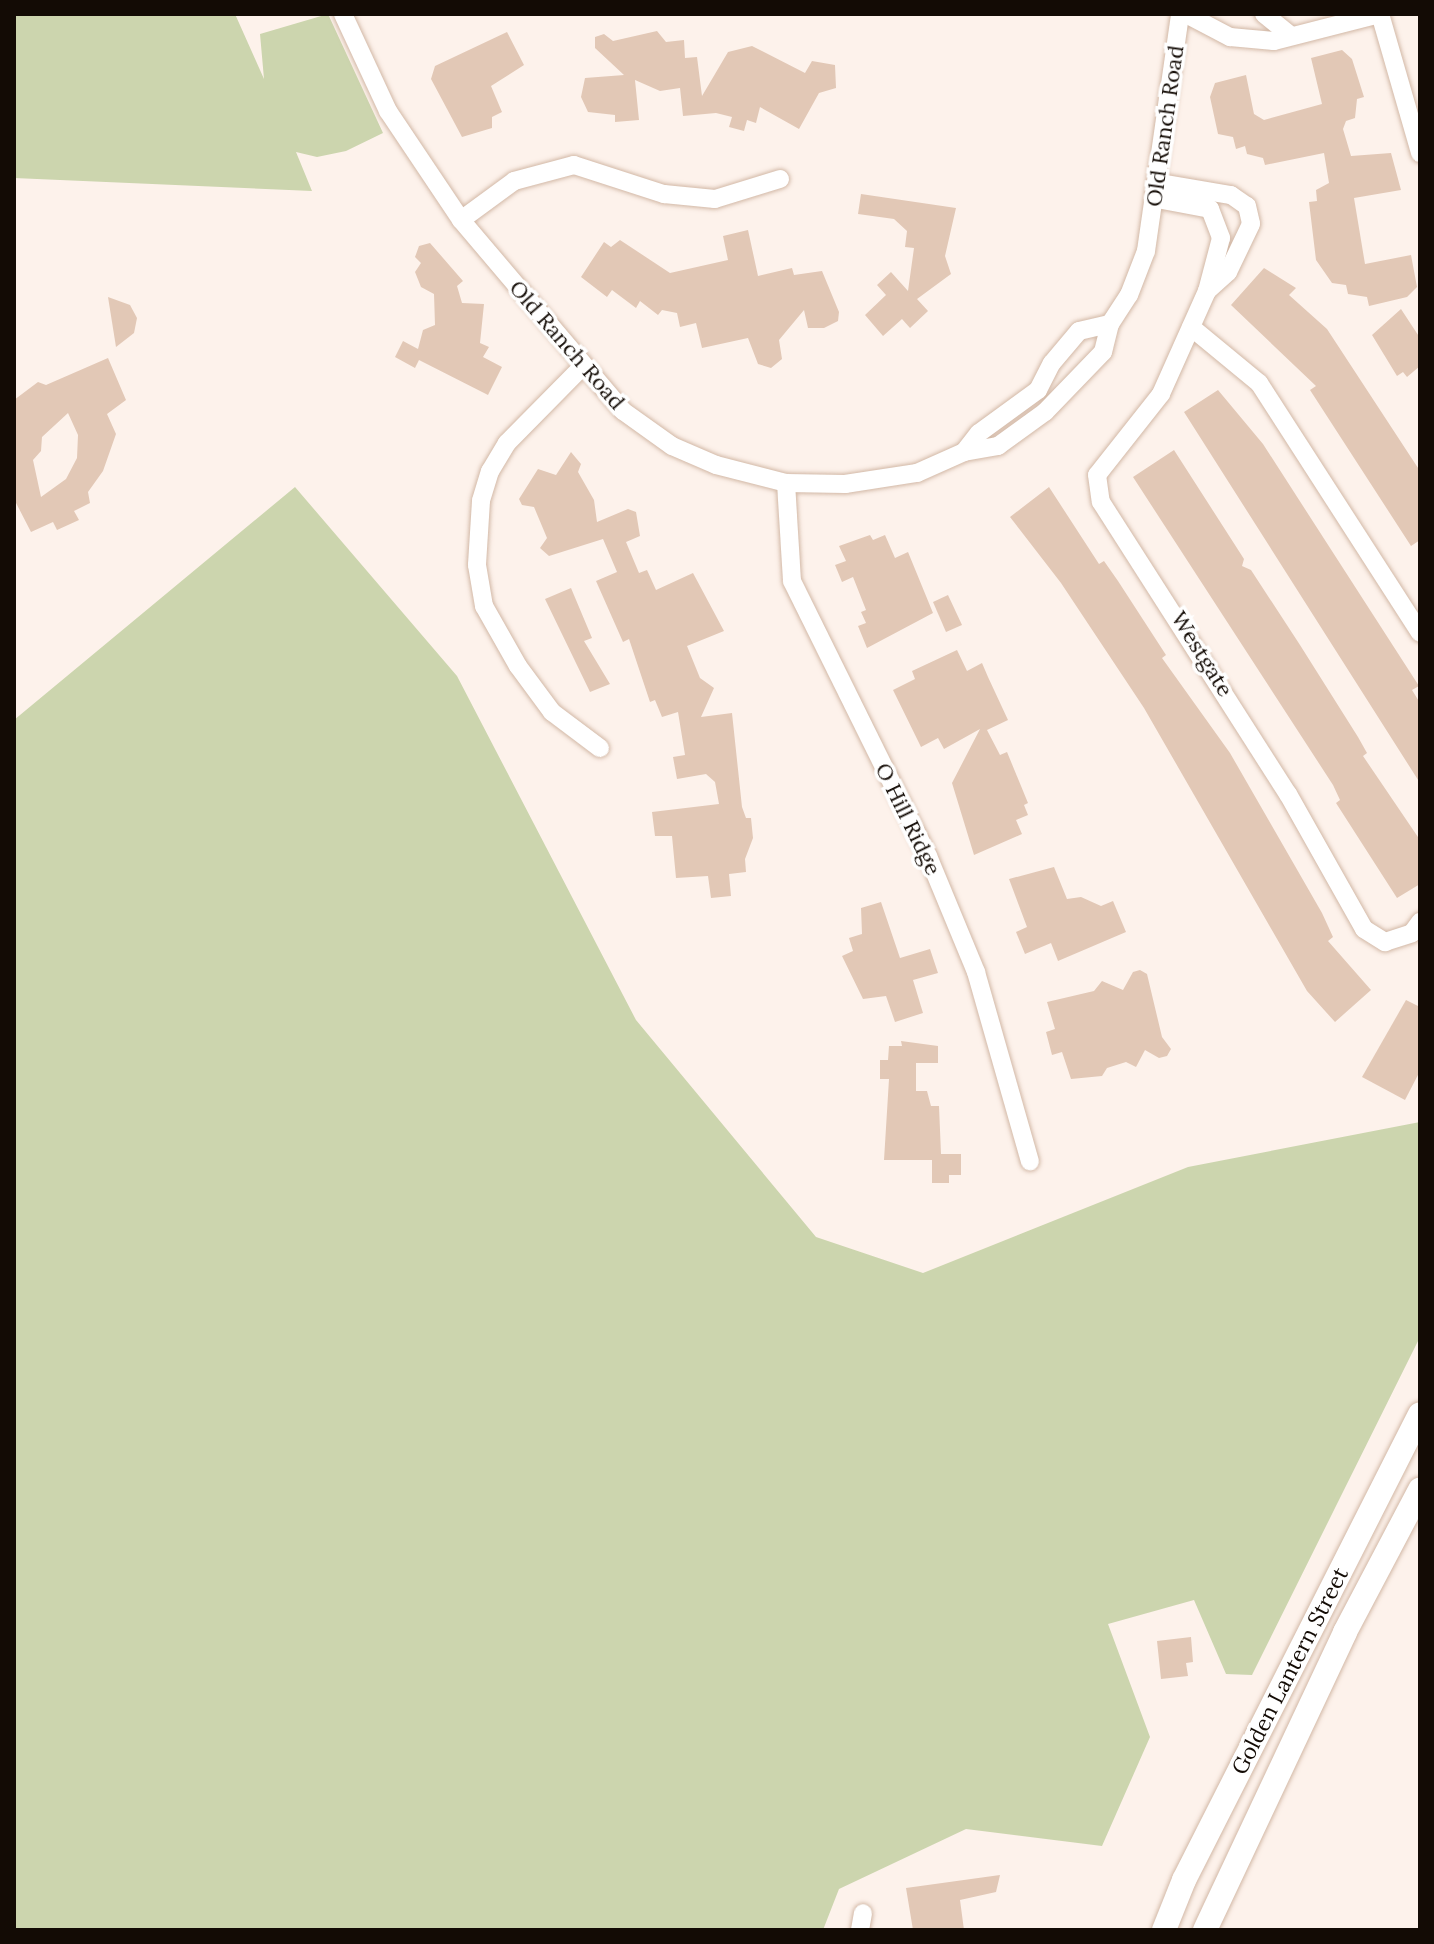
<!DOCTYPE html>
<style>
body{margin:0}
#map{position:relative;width:1434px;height:1944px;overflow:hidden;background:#fdf2eb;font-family:Lora,serif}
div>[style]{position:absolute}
.green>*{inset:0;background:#ccd5ae}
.building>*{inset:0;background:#e2c8b6}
.roads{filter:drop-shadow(0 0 2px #d2b8a6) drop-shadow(0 0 2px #d2b8a6)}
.minor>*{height:18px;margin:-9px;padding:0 9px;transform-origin:9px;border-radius:9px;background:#fff}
.major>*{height:24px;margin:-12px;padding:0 12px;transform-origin:12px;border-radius:12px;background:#fff}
span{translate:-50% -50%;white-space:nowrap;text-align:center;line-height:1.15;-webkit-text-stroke:7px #fff;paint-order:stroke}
.street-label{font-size:22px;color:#130b05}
.frame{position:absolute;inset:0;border:16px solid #130b05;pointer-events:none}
</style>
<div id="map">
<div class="green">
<div style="clip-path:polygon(14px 14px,235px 14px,264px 79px,260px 34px,328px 14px,383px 133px,346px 151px,317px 157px,296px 152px,312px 191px,14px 178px)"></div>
<div style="clip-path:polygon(295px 487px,457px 676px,636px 1020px,816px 1237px,923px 1273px,1188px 1167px,1420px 1122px,1420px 1337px,1252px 1675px,1226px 1674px,1194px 1600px,1108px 1624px,1150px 1737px,1102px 1846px,966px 1829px,839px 1889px,823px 1930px,14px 1930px,14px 720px)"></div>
</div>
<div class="building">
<div style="clip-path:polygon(657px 31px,666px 42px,684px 40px,685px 58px,697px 57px,702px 96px,728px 52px,752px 46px,805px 73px,812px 61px,835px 65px,836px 88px,819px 93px,799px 129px,760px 107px,756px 123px,747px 120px,744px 131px,729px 127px,732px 117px,716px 113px,683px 116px,680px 88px,660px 91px,635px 80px,639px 120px,615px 122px,615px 115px,588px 112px,581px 97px,585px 78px,624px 75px,595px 48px,595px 37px,604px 34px,613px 41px)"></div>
<div style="clip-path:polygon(507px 32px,524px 65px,491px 86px,502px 112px,492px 117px,492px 128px,462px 137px,431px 79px,435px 66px)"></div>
<div style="clip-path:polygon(1342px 50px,1352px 59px,1364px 97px,1357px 99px,1355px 118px,1346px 121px,1343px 129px,1351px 156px,1391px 153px,1401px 190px,1354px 198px,1365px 264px,1411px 255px,1417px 287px,1407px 297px,1369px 306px,1367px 297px,1348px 294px,1346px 285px,1332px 283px,1316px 260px,1309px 202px,1317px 201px,1316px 190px,1329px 183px,1324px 153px,1265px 165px,1263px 158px,1247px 154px,1245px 146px,1236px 149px,1233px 137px,1218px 134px,1210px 97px,1215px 83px,1246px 75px,1254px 114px,1264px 120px,1322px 104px,1311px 58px)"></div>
<div style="clip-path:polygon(861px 194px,956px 208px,945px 256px,951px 274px,917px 299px,928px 311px,910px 328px,902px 319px,883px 336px,865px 315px,886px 295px,877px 285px,891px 272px,908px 291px,914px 248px,905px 247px,907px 231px,894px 219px,858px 214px)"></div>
<div style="clip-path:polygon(748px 230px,758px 276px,792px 268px,794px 275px,822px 271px,839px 312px,838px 321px,824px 328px,808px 328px,804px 310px,779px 340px,782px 359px,771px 368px,758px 364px,748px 338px,702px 348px,696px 323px,680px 327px,677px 313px,662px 310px,658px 315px,640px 301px,636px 308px,612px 290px,607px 297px,581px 277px,604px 242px,611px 247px,620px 240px,670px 273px,728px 260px,723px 236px)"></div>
<div style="clip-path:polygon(430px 243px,463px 281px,457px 286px,462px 303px,484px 304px,480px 343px,489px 347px,483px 357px,502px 367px,488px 395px,419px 360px,415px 368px,395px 357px,403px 341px,418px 349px,423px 330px,435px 325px,434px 294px,421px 287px,415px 272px,421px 263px,415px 257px,419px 246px)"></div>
<div style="clip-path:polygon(1264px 268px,1296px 288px,1289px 295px,1327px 329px,1420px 471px,1420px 540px,1411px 546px,1310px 390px,1316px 386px,1231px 305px)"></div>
<div style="clip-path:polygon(108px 297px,130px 305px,137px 318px,134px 333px,116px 347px)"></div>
<div style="clip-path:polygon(1401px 309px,1420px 338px,1420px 366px,1407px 377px,1403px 372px,1397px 376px,1372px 335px)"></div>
<div style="clip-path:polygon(evenodd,108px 358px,126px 400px,107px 414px,116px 434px,103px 471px,88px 492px,90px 503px,74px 511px,79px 520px,57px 530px,53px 522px,31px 532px,14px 499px,14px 400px,38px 382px,46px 385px,108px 358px,68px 413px,78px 435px,77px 458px,66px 479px,41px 497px,33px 460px,41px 451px,42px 437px,68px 413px)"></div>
<div style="clip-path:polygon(1218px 390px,1263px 444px,1419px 686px,1412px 690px,1420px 703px,1420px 783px,1184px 412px)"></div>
<div style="clip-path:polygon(1174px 450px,1244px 559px,1242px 566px,1251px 570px,1300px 645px,1358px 737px,1367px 753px,1363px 756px,1420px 840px,1420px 884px,1397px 898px,1336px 803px,1340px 800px,1333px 785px,1133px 477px)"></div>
<div style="clip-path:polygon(571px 452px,581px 464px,578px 472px,594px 500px,597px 522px,628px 509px,636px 512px,640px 536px,626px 542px,639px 573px,647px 570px,656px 590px,693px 573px,724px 631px,687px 646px,700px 678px,714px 688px,701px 717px,732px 713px,742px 807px,746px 818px,751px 818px,753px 838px,745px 859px,746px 872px,729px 874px,731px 896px,711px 898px,708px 876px,676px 878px,672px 836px,655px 836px,652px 812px,719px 804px,715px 782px,706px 774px,677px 779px,673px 757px,685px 755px,678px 712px,662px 717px,655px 700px,650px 702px,629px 639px,623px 642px,596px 581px,617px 572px,603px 539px,549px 556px,540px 548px,547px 538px,534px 507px,522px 505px,519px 499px,538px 469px,556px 475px)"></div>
<div style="clip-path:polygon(1049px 487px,1099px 564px,1104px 561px,1118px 581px,1166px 655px,1162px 658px,1230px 753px,1322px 913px,1333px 937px,1328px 941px,1371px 990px,1335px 1022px,1307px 991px,1144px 708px,1061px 583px,1010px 517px)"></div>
<div style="clip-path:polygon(870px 535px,873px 540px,885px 535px,895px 558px,908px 552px,933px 613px,867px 648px,858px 626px,866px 623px,861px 612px,866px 610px,853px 577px,842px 582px,835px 565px,846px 561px,839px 546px)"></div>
<div style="clip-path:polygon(571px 588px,592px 638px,584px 641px,610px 684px,590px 692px,545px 599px)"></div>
<div style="clip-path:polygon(948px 595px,962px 625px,946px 632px,933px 602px)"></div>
<div style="clip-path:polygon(957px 650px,967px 671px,982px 663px,988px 677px,1008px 720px,987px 730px,1000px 755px,1007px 752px,1028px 803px,1024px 805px,1028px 815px,1016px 820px,1022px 834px,974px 855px,952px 783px,980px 729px,944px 749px,938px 738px,921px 747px,893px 690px,915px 679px,912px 671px)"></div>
<div style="clip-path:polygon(1054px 867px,1067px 899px,1081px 897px,1101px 906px,1113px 901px,1126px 932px,1058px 961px,1051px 943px,1025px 954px,1016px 932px,1027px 927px,1009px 879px)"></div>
<div style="clip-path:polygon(881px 902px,900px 958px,930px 949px,938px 973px,913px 980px,923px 1013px,895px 1022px,886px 996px,863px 999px,842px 956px,853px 951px,849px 938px,862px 934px,861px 908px)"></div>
<div style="clip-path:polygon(1140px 970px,1147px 974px,1162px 1037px,1171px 1049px,1167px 1056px,1159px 1058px,1145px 1050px,1136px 1067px,1126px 1062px,1107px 1068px,1102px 1076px,1071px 1079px,1062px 1052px,1052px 1055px,1046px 1032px,1055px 1029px,1047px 1002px,1094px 991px,1102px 981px,1123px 990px,1133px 972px)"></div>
<div style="clip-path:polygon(1406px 1000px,1420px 1007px,1420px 1071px,1405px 1100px,1362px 1077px)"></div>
<div style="clip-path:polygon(901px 1041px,938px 1046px,938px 1063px,916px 1063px,916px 1091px,927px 1091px,931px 1106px,939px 1106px,941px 1154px,961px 1154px,961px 1175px,949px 1175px,949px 1183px,932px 1183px,932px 1160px,884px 1160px,889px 1079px,880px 1079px,880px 1060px,888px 1060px,889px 1046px,902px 1046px)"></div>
<div style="clip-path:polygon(1191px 1637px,1193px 1662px,1186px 1663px,1188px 1676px,1161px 1679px,1157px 1641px)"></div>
<div style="clip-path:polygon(1000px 1875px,996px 1892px,960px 1900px,964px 1930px,913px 1930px,906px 1888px)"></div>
</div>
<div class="roads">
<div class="minor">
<div style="left:343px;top:14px;width:107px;rotate:65.1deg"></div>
<div style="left:388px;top:111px;width:131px;rotate:56.2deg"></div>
<div style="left:461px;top:220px;width:250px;rotate:49.7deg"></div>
<div style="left:623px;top:411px;width:60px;rotate:35.5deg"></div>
<div style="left:672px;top:446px;width:48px;rotate:23.4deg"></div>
<div style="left:716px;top:465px;width:72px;rotate:14.4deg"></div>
<div style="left:786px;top:483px;width:59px;rotate:1deg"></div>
<div style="left:845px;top:484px;width:73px;rotate:-8.7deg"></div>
<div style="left:917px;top:473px;width:51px;rotate:-24.1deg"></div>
<div style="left:964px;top:452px;width:35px;rotate:-10deg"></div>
<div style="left:998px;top:446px;width:58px;rotate:-35.9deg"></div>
<div style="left:1045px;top:412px;width:83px;rotate:-46deg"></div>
<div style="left:1103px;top:352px;width:29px;rotate:-76deg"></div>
<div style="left:1110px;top:324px;width:35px;rotate:-57deg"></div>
<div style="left:1129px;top:295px;width:47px;rotate:-68.9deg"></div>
<div style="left:1146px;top:251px;width:239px;rotate:-81.8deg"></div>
<div style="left:1186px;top:14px;width:50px;rotate:27.6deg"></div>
<div style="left:1230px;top:37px;width:44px;rotate:5.2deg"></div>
<div style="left:1274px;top:41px;width:109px;rotate:-14.3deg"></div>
<div style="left:1264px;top:14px;width:35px;rotate:39deg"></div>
<div style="left:1380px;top:14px;width:145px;rotate:73.9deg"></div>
<div style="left:1159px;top:183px;width:73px;rotate:9.5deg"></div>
<div style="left:1231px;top:195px;width:19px;rotate:35deg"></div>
<div style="left:1247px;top:206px;width:18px;rotate:77deg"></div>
<div style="left:1251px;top:224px;width:53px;rotate:115.6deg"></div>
<div style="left:1228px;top:272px;width:28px;rotate:138deg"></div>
<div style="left:1157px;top:199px;width:54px;rotate:10.7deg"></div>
<div style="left:1210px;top:209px;width:31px;rotate:69deg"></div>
<div style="left:1221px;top:238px;width:55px;rotate:104.8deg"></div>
<div style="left:1207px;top:291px;width:113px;rotate:114.1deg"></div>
<div style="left:1161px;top:394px;width:103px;rotate:128.3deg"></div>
<div style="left:1097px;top:475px;width:27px;rotate:82deg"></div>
<div style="left:1101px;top:502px;width:347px;rotate:57.4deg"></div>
<div style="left:1288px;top:794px;width:155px;rotate:60.6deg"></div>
<div style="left:1364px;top:929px;width:25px;rotate:32deg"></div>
<div style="left:1385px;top:942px;width:28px;rotate:-18deg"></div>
<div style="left:1412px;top:933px;width:14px;rotate:-54deg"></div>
<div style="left:461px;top:220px;width:66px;rotate:-36.3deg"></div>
<div style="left:514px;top:181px;width:62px;rotate:-14.9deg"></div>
<div style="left:574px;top:165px;width:95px;rotate:17.9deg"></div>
<div style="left:664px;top:194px;width:51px;rotate:5.6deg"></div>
<div style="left:715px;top:199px;width:68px;rotate:-17.1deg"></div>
<div style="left:1191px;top:327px;width:88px;rotate:39.5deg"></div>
<div style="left:1259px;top:383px;width:297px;rotate:57.2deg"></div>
<div style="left:582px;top:367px;width:107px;rotate:134.6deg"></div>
<div style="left:507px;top:443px;width:33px;rotate:121deg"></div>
<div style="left:490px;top:471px;width:31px;rotate:107deg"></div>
<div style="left:481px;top:501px;width:64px;rotate:93.6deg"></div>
<div style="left:477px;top:565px;width:42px;rotate:80.3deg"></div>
<div style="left:484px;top:606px;width:69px;rotate:60.5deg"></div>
<div style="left:518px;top:666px;width:57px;rotate:53.5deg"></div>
<div style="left:552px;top:712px;width:60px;rotate:36.9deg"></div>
<div style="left:964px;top:452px;width:24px;rotate:-52deg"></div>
<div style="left:979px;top:433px;width:73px;rotate:-36.1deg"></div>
<div style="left:1038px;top:390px;width:30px;rotate:-63deg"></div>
<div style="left:1052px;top:363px;width:42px;rotate:-49.8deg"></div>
<div style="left:1079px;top:331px;width:32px;rotate:-13deg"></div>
<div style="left:786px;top:483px;width:98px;rotate:86.5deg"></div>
<div style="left:792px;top:581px;width:307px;rotate:63.7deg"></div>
<div style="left:928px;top:856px;width:126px;rotate:67.5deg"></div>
<div style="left:976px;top:972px;width:197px;rotate:74.1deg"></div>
<div style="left:860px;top:1930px;width:17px;rotate:-80deg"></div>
</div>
<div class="major">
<div style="left:1164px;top:1930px;width:54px;rotate:-68.2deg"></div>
<div style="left:1184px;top:1880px;width:522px;rotate:-63.14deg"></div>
<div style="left:1205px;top:1930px;width:329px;rotate:-64.8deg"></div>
<div style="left:1345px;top:1632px;width:161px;rotate:-62.2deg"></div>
</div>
</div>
<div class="street-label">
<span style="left:1165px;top:126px;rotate:-82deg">Old Ranch Road</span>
<span style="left:567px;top:345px;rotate:49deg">Old Ranch Road</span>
<span style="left:1202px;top:654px;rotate:58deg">Westgate</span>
<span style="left:908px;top:819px;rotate:64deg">O Hill Ridge</span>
<span style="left:1290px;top:1671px;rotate:-63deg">Golden Lantern Street</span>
</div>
<div class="frame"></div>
</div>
